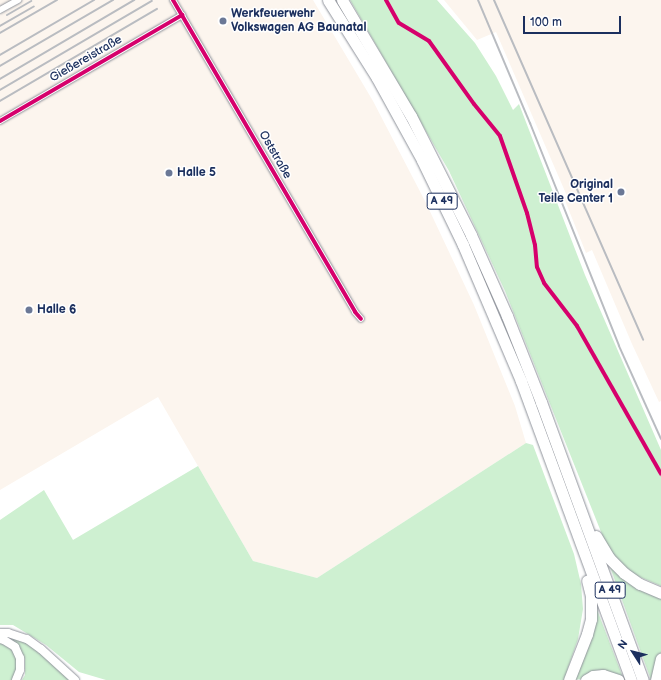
<!DOCTYPE html>
<meta charset="utf-8">
<style>
body{margin:0}
#map{position:relative;width:661px;height:680px;overflow:hidden;background:#fff;font-family:"Balsamiq Sans",sans-serif}
div>[style]{position:absolute}
.built>*{inset:0;background:#fcf5ee}
.green>*{inset:0;background:#cef0d1}
.roads{filter:drop-shadow(0 0 1px #8e929a) drop-shadow(0 0 1px #8e929a)}
.street>*{height:6px;margin:-3px;padding:0 3px;transform-origin:3px;border-radius:3px;background:#fff}
.secondary>*{height:8px;margin:-4px;padding:0 4px;transform-origin:4px;border-radius:4px;background:#fff}
.highway>*{height:11px;margin:-5.5px;padding:0 5.5px;transform-origin:5.5px;border-radius:5.5px;background:#fff}
.rail>*{height:2px;margin:-1px;padding:0 1px;transform-origin:1px;border-radius:1px;background:#b9bcc1}
.cycleway>*{height:4px;margin:-2px;padding:0 2px;transform-origin:2px;border-radius:2px;background:#d6006c}
.dots>*{width:11px;height:11px;translate:-50% -50%;box-sizing:border-box;border:2px solid #fff;border-radius:50%}
span{translate:-50% -50%;white-space:nowrap;text-align:center;line-height:1.15;-webkit-text-stroke:3px #fff;paint-order:stroke}
.shield-label span{padding:1px 3px;background:#fff;border:1px solid;border-radius:3px;-webkit-text-stroke-width:0}
.shield-label{font-size:11px;color:#1b2f5e;font-weight:700}
.poi-label{font-size:12px;color:#1b2f5e;font-weight:700}
.left{translate:0 -50%;text-align:left}
.right{translate:-100% -50%;text-align:right}
.street-label{font-size:12px;color:#1b2f5e}
.north{position:absolute;left:613px;top:632px;width:40px;height:40px;-webkit-text-stroke:3px #fff;paint-order:stroke;rotate:306deg;font-size:11px;font-weight:700;line-height:16px;text-align:center;color:#1b2f5e}
.north::after{content:'';display:block;margin:auto;width:14px;height:18px;background:#1b2f5e;clip-path:polygon(50% 0,100% 100%,50% 72%,0 100%)}
.scale{position:absolute;left:523px;top:16px;width:98px;height:18px;box-sizing:border-box;border:2px solid #1b2f5e;border-top:0;padding-left:5px;font-size:12px;line-height:14px;white-space:nowrap;color:#1b2f5e;-webkit-text-stroke:3px #fff;paint-order:stroke}
</style>
<div id="map">
<div class="built">
<div style="clip-path:polygon(0 0,313px 0,373px 101px,426px 203px,474px 305px,515px 406px,526px 443px,317px 578px,253px 561px,158px 397px,0 490px)"></div>
<div style="clip-path:polygon(444px 0,661px 0,661px 401px,659px 402px,632px 344px,592px 250px,586px 253px,564px 198px,567px 196px,496px 32px,477px 40px)"></div>
</div>
<div class="green">
<div style="clip-path:polygon(350px 0,437px 0,475px 43px,496px 76px,513px 110px,519px 104px,585px 275px,661px 450px,661px 586px,628px 572px,611px 557px,505px 291px,449px 171px)"></div>
<div style="clip-path:polygon(526px 443px,533px 445px,574px 554px,581px 584px,583px 609px,578px 639px,568px 668px,565px 680px,106px 680px,79px 672px,46px 645px,13px 625px,0 625px,0 520px,44px 490px,73px 540px,198px 466px,253px 561px,317px 578px)"></div>
<div style="clip-path:polygon(609px 564px,661px 595px,661px 654px,652px 680px,651px 680px)"></div>
<div style="clip-path:polygon(596px 607px,624px 680px,617px 675px,573px 680px)"></div>
<div style="clip-path:polygon(5px 637px,26px 642px,40px 651px,70px 680px,22px 680px,25px 675px,25px 659px,18px 645px)"></div>
<div style="clip-path:polygon(0 643px,11px 648px,16px 655px,17px 668px,12px 680px,0 680px)"></div>
</div>
<div class="roads">
<div class="street">
<div style="left:173px;top:0;width:361px;rotate:59.7deg"></div>
<div style="left:355px;top:312px;width:9px;rotate:49deg"></div>
<div style="left:0;top:10px;width:21px;rotate:-29deg"></div>
<div style="left:0;top:121px;width:211px;rotate:-30.2deg"></div>
</div>
<div class="secondary">
<div style="left:0;top:633px;width:8px"></div>
<div style="left:8px;top:633px;width:20px;rotate:18deg"></div>
<div style="left:27px;top:639px;width:17px;rotate:36deg"></div>
<div style="left:41px;top:649px;width:46px;rotate:42.4deg"></div>
<div style="left:0;top:639px;width:4px;rotate:14deg"></div>
<div style="left:4px;top:640px;width:13px;rotate:32deg"></div>
<div style="left:15px;top:647px;width:12px;rotate:66deg"></div>
<div style="left:20px;top:658px;width:12px;rotate:90deg"></div>
<div style="left:20px;top:670px;width:11px;rotate:112deg"></div>
</div>
<div class="highway">
<div style="left:328px;top:0;width:92px;rotate:57.9deg"></div>
<div style="left:377px;top:78px;width:94px;rotate:61.2deg"></div>
<div style="left:422px;top:160px;width:94px;rotate:64.2deg"></div>
<div style="left:463px;top:245px;width:148px;rotate:66.9deg"></div>
<div style="left:521px;top:381px;width:319px;rotate:69.8deg"></div>
<div style="left:342px;top:0;width:135px;rotate:59.3deg"></div>
<div style="left:411px;top:116px;width:133px;rotate:63.2deg"></div>
<div style="left:471px;top:235px;width:89px;rotate:66deg"></div>
<div style="left:507px;top:316px;width:92px;rotate:68.4deg"></div>
<div style="left:541px;top:402px;width:296px;rotate:69.9deg"></div>
<div style="left:596px;top:536px;width:26px;rotate:59deg"></div>
<div style="left:609px;top:558px;width:21px;rotate:45deg"></div>
<div style="left:624px;top:573px;width:19px;rotate:35deg"></div>
<div style="left:640px;top:584px;width:23px;rotate:23deg"></div>
<div style="left:569px;top:680px;width:49px;rotate:-68.6deg"></div>
<div style="left:587px;top:634px;width:16px;rotate:-75deg"></div>
<div style="left:591px;top:619px;width:23px;rotate:-90deg"></div>
<div style="left:591px;top:596px;width:16px;rotate:-104deg"></div>
<div style="left:586px;top:680px;width:8px;rotate:-30deg"></div>
<div style="left:593px;top:676px;width:10px;rotate:-6deg"></div>
<div style="left:603px;top:675px;width:16px;rotate:18deg"></div>
<div style="left:656px;top:680px;width:22px;rotate:-77deg"></div>
</div>
</div>
<div class="rail">
<div style="left:478px;top:0;width:134px;rotate:67.1deg"></div>
<div style="left:530px;top:123px;width:240px;rotate:68.2deg"></div>
<div style="left:619px;top:346px;width:102px;rotate:65.7deg"></div>
<div style="left:494px;top:0;width:371px;rotate:66.3deg"></div>
<div style="left:7px;top:15px;width:28px;rotate:-30deg"></div>
<div style="left:0;top:26px;width:39px;rotate:-30deg"></div>
<div style="left:0;top:33px;width:66px;rotate:-30.1deg"></div>
<div style="left:0;top:55px;width:109px;rotate:-30.3deg"></div>
<div style="left:0;top:66px;width:131px;rotate:-30.3deg"></div>
<div style="left:0;top:79px;width:156px;rotate:-30.5deg"></div>
<div style="left:0;top:90px;width:176px;rotate:-30.4deg"></div>
<div style="left:0;top:101px;width:182px;rotate:-30.4deg"></div>
</div>
<div class="cycleway">
<div style="left:173px;top:0;width:361px;rotate:59.7deg"></div>
<div style="left:355px;top:312px;width:9px;rotate:49deg"></div>
<div style="left:386px;top:0;width:26px;rotate:61deg"></div>
<div style="left:399px;top:23px;width:35px;rotate:31deg"></div>
<div style="left:429px;top:41px;width:77px;rotate:54.5deg"></div>
<div style="left:474px;top:104px;width:41px;rotate:50.9deg"></div>
<div style="left:500px;top:136px;width:82px;rotate:70.7deg"></div>
<div style="left:527px;top:213px;width:33px;rotate:76deg"></div>
<div style="left:535px;top:245px;width:22px;rotate:85deg"></div>
<div style="left:537px;top:267px;width:17px;rotate:66deg"></div>
<div style="left:544px;top:283px;width:54px;rotate:52.5deg"></div>
<div style="left:577px;top:326px;width:170px;rotate:60.4deg"></div>
<div style="left:0;top:121px;width:211px;rotate:-30.2deg"></div>
</div>
<div class="dots">
<div style="left:223px;top:21px;background:#6b7896"></div>
<div style="left:169px;top:173px;background:#6b7896"></div>
<div style="left:621px;top:192px;background:#6b7896"></div>
<div style="left:29px;top:310px;background:#6b7896"></div>
</div>
<div class="shield-label">
<span style="left:442px;top:201px">A 49</span>
<span style="left:610px;top:590px">A 49</span>
</div>
<div class="poi-label">
<span class="left" style="left:231px;top:21px">Werkfeuerwehr<br>Volkswagen AG Baunatal</span>
<span class="left" style="left:177px;top:173px">Halle 5</span>
<span class="right" style="left:613px;top:192px">Original<br>Teile Center 1</span>
<span class="left" style="left:37px;top:310px">Halle 6</span>
</div>
<div class="street-label">
<span style="left:86px;top:59px;rotate:-30deg">Gießereistraße</span>
<span style="left:275px;top:155px;rotate:60deg">Oststraße</span>
</div>
<div class="north">N</div>
<div class="scale">100 m</div>
</div>
